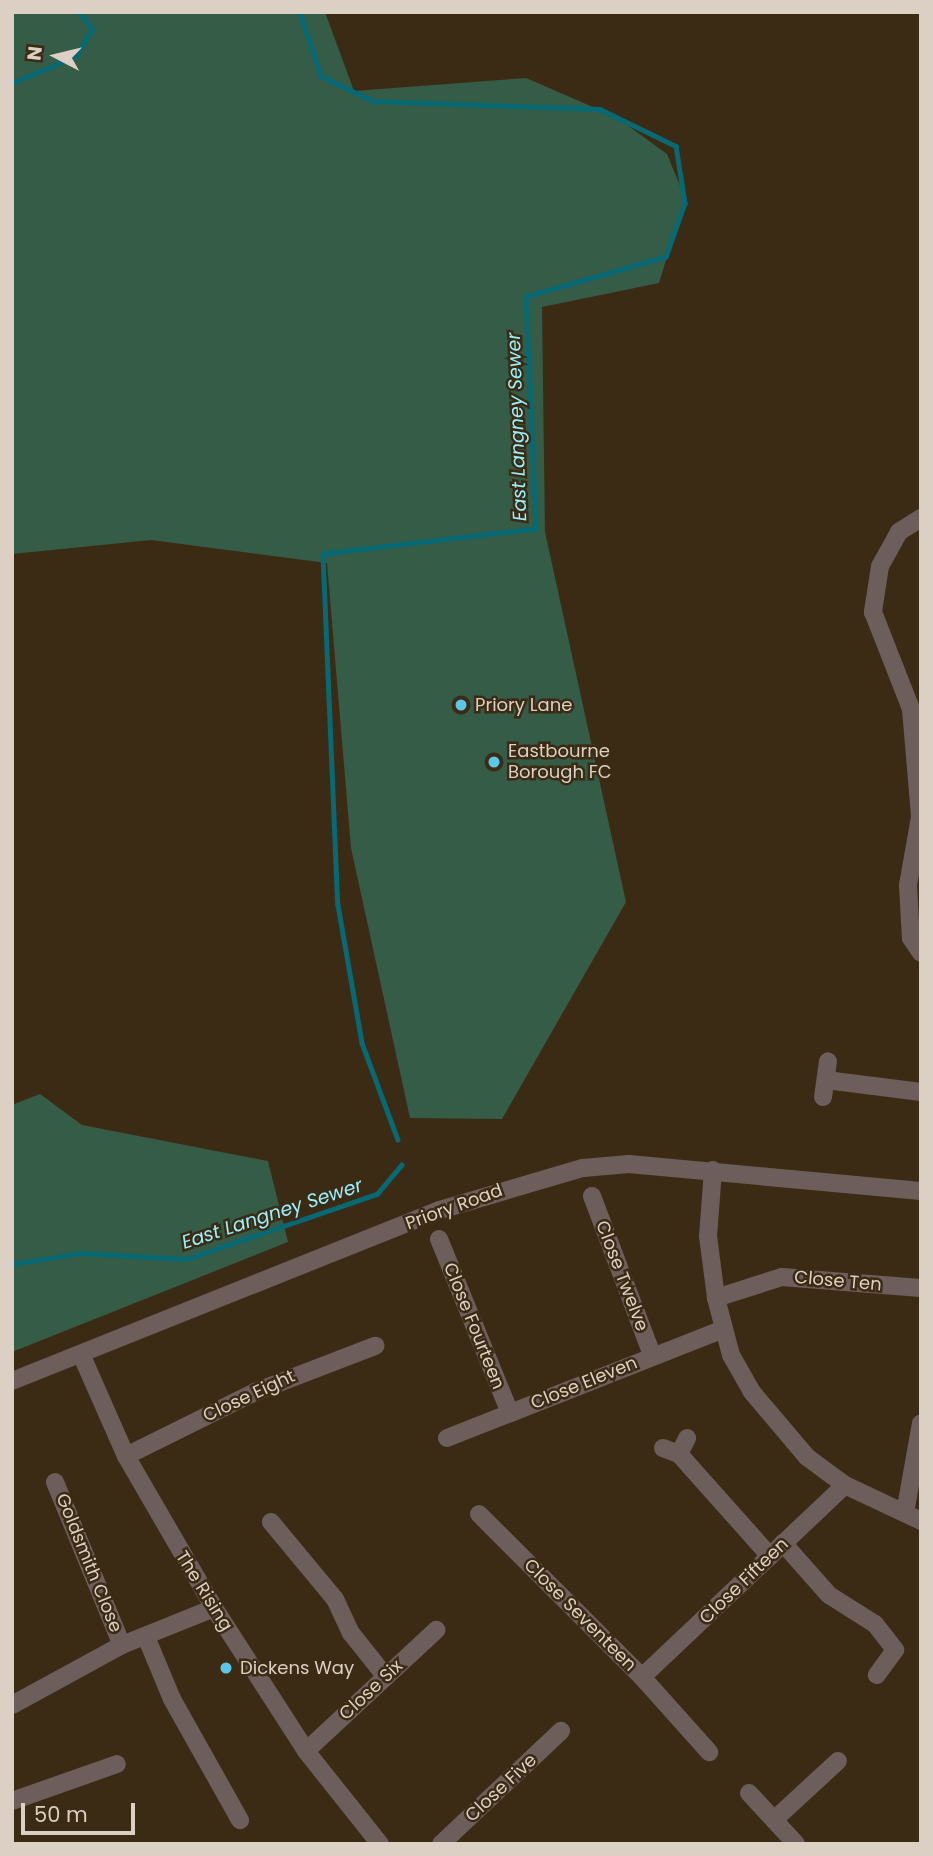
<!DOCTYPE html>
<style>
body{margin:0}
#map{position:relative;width:933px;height:1856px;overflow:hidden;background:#3c2b14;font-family:Poppins,sans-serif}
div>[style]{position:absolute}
.green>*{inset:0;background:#345c46}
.stream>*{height:4.5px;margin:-2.25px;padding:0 2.25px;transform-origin:2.25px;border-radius:2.25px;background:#076974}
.minor>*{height:18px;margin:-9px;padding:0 9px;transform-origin:9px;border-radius:9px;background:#6d5e5c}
.tertiary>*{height:18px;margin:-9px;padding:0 9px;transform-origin:9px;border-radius:9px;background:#6d5e5c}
.dots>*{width:19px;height:19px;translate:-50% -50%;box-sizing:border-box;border:4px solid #3c2b14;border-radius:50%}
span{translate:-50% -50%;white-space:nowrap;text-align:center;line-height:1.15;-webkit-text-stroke:5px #3c2b14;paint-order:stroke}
.poi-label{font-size:18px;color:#dbd0c3}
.left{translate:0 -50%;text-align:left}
.street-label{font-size:18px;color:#dbd0c3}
.water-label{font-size:19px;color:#97f1fe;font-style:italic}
.frame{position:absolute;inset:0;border:14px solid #dbd0c3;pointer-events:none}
.north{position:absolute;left:21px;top:21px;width:70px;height:70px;-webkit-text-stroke:5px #3c2b14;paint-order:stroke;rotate:277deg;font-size:19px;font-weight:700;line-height:28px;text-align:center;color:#dbd0c3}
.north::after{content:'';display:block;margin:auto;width:24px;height:32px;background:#dbd0c3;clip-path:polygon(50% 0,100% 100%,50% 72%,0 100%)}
.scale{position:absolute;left:21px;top:1803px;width:114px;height:32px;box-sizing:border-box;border:4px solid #dbd0c3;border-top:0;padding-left:9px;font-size:21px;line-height:24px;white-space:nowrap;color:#dbd0c3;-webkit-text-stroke:5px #3c2b14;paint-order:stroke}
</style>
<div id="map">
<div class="green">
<div style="clip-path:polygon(12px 12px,325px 12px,354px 91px,526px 78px,616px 117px,667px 154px,685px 198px,659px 283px,542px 307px,545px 532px,626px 902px,502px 1119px,410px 1118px,351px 848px,327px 563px,151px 540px,12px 554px)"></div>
<div style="clip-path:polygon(40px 1094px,82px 1125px,268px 1161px,288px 1242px,12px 1352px,12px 1105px)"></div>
</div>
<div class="stream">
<div style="left:300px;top:12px;width:67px;rotate:71.8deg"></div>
<div style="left:321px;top:76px;width:58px;rotate:25.7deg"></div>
<div style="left:373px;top:101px;width:227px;rotate:2deg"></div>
<div style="left:600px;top:109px;width:85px;rotate:26deg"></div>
<div style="left:676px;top:146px;width:58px;rotate:81deg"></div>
<div style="left:685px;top:203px;width:57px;rotate:109.4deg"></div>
<div style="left:666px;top:257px;width:146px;rotate:164.1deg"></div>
<div style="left:526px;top:297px;width:232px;rotate:87.5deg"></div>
<div style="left:536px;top:529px;width:214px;rotate:173.3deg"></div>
<div style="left:323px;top:554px;width:351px;rotate:87.6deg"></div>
<div style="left:338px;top:905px;width:140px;rotate:80.1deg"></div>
<div style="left:362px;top:1043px;width:103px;rotate:69.6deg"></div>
<div style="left:12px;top:83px;width:69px;rotate:-22.9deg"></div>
<div style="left:76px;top:56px;width:31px;rotate:-59deg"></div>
<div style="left:92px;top:29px;width:22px;rotate:-129deg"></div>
<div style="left:12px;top:1264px;width:70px;rotate:-9.1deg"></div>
<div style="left:81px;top:1253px;width:106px;rotate:3.2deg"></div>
<div style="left:187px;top:1259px;width:201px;rotate:-18.9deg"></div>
<div style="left:377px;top:1194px;width:38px;rotate:-50deg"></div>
</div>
<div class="minor">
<div style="left:921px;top:518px;width:26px;rotate:148deg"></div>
<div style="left:899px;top:532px;width:39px;rotate:119deg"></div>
<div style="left:880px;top:566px;width:47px;rotate:98.7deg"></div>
<div style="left:873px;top:612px;width:104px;rotate:68.6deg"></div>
<div style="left:911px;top:709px;width:108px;rotate:85.2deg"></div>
<div style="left:920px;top:817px;width:69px;rotate:100deg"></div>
<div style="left:908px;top:885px;width:53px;rotate:86.8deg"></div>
<div style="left:911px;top:938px;width:18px;rotate:56deg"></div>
<div style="left:826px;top:1080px;width:96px;rotate:7.2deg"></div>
<div style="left:823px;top:1097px;width:36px;rotate:-82deg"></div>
<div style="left:713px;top:1170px;width:66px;rotate:94.3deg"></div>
<div style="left:708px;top:1236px;width:63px;rotate:82.6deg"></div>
<div style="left:716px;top:1298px;width:59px;rotate:75.3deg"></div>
<div style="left:731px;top:1355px;width:43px;rotate:60.4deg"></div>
<div style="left:752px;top:1392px;width:85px;rotate:49.8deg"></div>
<div style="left:807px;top:1457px;width:47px;rotate:36.4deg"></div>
<div style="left:845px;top:1485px;width:84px;rotate:25.3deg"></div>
<div style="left:592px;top:1196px;width:170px;rotate:69.3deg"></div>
<div style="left:439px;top:1239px;width:188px;rotate:67.8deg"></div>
<div style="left:716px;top:1298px;width:69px;rotate:-17.7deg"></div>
<div style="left:782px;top:1277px;width:139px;rotate:4.5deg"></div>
<div style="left:81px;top:1354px;width:111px;rotate:66.2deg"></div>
<div style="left:126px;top:1456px;width:176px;rotate:59.9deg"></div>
<div style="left:214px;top:1608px;width:170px;rotate:57.2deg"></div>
<div style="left:306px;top:1751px;width:119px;rotate:51.5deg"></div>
<div style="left:447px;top:1438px;width:295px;rotate:-21.5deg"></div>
<div style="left:663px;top:1448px;width:17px;rotate:21deg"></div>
<div style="left:679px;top:1454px;width:137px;rotate:48.3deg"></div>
<div style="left:679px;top:1454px;width:18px;rotate:-63deg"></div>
<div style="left:126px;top:1456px;width:144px;rotate:-26.4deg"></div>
<div style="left:255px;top:1392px;width:129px;rotate:-21deg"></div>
<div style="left:55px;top:1482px;width:176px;rotate:67.7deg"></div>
<div style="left:905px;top:1513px;width:91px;rotate:-79.9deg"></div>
<div style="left:479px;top:1514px;width:231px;rotate:45deg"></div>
<div style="left:642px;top:1677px;width:101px;rotate:48.2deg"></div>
<div style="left:271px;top:1522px;width:100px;rotate:50.3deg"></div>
<div style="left:335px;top:1599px;width:38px;rotate:65deg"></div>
<div style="left:351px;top:1633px;width:56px;rotate:51.5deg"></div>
<div style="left:783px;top:1543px;width:69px;rotate:48.5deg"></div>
<div style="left:829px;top:1595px;width:54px;rotate:32.2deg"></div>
<div style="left:875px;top:1624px;width:33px;rotate:52deg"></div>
<div style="left:895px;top:1650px;width:31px;rotate:126deg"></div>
<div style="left:147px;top:1639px;width:65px;rotate:67.4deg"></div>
<div style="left:172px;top:1699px;width:139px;rotate:60.7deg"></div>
<div style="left:642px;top:1677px;width:279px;rotate:-43.4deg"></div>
<div style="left:12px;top:1705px;width:125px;rotate:-28.6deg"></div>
<div style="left:122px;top:1645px;width:99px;rotate:-21.9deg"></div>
<div style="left:306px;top:1751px;width:178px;rotate:-42.9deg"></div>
<div style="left:749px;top:1793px;width:69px;rotate:47.3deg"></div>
<div style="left:12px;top:1801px;width:111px;rotate:-19.4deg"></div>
<div style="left:774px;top:1820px;width:87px;rotate:-42.7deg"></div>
<div style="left:441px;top:1844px;width:165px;rotate:-43.3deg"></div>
</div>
<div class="tertiary">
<div style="left:12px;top:1381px;width:461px;rotate:-21.8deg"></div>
<div style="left:440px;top:1210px;width:149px;rotate:-16.4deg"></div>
<div style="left:583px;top:1168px;width:46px;rotate:-5deg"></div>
<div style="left:629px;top:1164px;width:293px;rotate:5.3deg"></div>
</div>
<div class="dots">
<div style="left:461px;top:705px;background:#5bc7e7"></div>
<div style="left:494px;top:762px;background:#5bc7e7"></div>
<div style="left:226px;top:1668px;background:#5bc7e7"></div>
</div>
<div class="poi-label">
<span class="left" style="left:475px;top:705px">Priory Lane</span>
<span class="left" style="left:508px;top:762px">Eastbourne<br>Borough FC</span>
<span class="left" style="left:240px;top:1668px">Dickens Way</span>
</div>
<div class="street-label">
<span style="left:454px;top:1207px;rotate:-20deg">Priory Road</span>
<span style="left:622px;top:1276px;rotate:69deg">Close Twelve</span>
<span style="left:838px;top:1281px;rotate:5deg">Close Ten</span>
<span style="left:474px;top:1326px;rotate:68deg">Close Fourteen</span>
<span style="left:584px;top:1383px;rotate:-22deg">Close Eleven</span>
<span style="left:249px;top:1396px;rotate:-25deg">Close Eight</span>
<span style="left:89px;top:1563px;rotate:68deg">Goldsmith Close</span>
<span style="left:744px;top:1581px;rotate:-44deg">Close Fifteen</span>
<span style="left:204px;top:1591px;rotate:58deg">The Rising</span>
<span style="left:580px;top:1615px;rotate:45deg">Close Seventeen</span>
<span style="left:371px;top:1690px;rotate:-43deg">Close Six</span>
<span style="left:501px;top:1788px;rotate:-43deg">Close Five</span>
</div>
<div class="water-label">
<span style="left:517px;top:427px;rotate:-92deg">East Langney Sewer</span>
<span style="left:272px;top:1214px;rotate:-18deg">East Langney Sewer</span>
</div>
<div class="frame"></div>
<div class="north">N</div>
<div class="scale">50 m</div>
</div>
